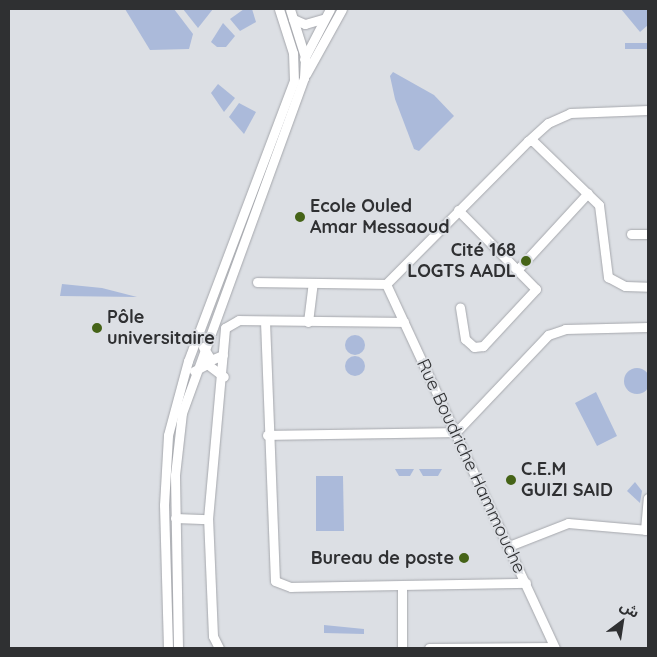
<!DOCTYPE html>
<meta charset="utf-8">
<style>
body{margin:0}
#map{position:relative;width:657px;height:657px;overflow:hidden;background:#dcdfe4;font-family:Quicksand,"Noto Sans Arabic",sans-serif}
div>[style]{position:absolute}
.green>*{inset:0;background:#abbada}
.round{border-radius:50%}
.roads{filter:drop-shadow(0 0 1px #a5a7ac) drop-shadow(0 0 1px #a5a7ac)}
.street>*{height:9px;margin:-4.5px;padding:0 4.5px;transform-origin:4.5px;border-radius:4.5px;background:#fff}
.dots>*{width:14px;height:14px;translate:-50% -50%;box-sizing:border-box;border:2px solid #dcdfe4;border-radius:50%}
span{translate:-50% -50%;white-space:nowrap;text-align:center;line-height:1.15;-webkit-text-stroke:4px #dcdfe4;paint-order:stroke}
.poi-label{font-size:18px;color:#2f3032;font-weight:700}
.left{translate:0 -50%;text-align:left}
.right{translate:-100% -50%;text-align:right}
.street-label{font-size:18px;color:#2f3032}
.frame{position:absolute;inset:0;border:10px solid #2f3032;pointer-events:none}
.north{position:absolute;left:597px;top:597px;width:50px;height:50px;-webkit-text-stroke:4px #dcdfe4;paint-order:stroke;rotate:31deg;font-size:14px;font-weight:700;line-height:20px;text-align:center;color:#2f3032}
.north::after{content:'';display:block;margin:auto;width:18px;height:22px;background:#2f3032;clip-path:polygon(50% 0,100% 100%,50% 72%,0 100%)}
</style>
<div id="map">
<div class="green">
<div style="clip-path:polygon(125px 9px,174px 9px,193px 34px,189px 49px,150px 50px)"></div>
<div style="clip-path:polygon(183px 9px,213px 9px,198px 28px)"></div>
<div style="clip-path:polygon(244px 9px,252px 9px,256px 22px,240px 31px,230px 19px)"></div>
<div style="clip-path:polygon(621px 9px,648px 9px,648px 25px,640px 32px)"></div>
<div style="clip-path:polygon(223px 23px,235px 36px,226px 47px,217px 47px,211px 42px)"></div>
<div style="clip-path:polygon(625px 43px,648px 43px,648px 49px,625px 49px)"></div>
<div style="clip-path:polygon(393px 72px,434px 95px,454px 116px,419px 151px,414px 149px,395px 99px,390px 76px)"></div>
<div style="clip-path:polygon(218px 84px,235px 98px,224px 112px,211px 93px)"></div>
<div style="clip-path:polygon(239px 103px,256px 112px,244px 134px,229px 117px)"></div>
<div style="clip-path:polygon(62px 284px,102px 288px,137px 297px,60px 296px)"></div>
<div class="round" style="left:345px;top:335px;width:20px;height:20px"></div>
<div class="round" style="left:345px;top:356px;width:20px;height:20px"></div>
<div class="round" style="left:624px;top:368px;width:26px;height:26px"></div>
<div style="clip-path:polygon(596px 392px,617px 436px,597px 446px,575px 403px)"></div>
<div style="clip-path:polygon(395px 469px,414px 469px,410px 476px,399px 476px)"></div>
<div style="clip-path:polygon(419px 469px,442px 469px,438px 476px,423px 476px)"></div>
<div style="clip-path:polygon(316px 476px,343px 476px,344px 531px,316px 531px)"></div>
<div style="clip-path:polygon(635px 482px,642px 491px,640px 503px,627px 491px)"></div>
<div style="clip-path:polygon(324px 625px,364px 629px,364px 634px,324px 633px)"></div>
</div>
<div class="roads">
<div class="street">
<div style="left:293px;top:19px;width:13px;rotate:23deg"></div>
<div style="left:305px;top:24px;width:19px;rotate:-16deg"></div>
<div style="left:304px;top:59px;width:56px;rotate:-62.5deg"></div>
<div style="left:306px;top:74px;width:74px;rotate:-61deg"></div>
<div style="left:528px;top:141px;width:27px;rotate:-42deg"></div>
<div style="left:548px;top:123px;width:24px;rotate:-24deg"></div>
<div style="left:570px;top:113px;width:78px;rotate:-2.2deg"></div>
<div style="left:458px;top:210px;width:111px;rotate:45.4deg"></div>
<div style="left:536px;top:289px;width:78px;rotate:132.9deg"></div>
<div style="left:483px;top:346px;width:9px;rotate:174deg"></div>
<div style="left:474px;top:347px;width:12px;rotate:-138deg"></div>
<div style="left:465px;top:339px;width:32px;rotate:-99deg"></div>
<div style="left:631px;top:234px;width:17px"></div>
<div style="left:518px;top:269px;width:103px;rotate:-47.4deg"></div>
<div style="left:257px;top:282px;width:129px;rotate:0.9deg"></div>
<div style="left:386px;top:284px;width:202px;rotate:-45.2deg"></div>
<div style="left:528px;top:141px;width:5px"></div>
<div style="left:533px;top:141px;width:92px;rotate:44.1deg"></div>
<div style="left:599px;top:205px;width:73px;rotate:82.9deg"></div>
<div style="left:608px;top:277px;width:19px;rotate:28deg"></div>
<div style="left:625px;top:286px;width:23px;rotate:2deg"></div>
<div style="left:386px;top:284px;width:401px;rotate:65.1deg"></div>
<div style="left:265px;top:321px;width:260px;rotate:87.8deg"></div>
<div style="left:275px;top:581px;width:17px;rotate:21deg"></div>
<div style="left:291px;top:587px;width:235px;rotate:-1deg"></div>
<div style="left:308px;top:322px;width:39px;rotate:-83deg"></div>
<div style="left:203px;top:347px;width:15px;rotate:58deg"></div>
<div style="left:211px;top:360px;width:13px;rotate:-23deg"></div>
<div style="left:194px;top:371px;width:15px;rotate:-28deg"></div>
<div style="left:207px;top:364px;width:21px;rotate:37deg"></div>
<div style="left:267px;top:435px;width:189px;rotate:-0.9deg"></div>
<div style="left:456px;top:432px;width:134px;rotate:-46.5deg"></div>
<div style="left:548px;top:335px;width:18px;rotate:-19deg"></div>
<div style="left:565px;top:329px;width:83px;rotate:-1.4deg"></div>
<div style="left:175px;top:518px;width:33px;rotate:2deg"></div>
<div style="left:645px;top:530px;width:32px;rotate:-85deg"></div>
<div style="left:509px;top:546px;width:63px;rotate:-21.3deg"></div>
<div style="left:568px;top:523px;width:80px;rotate:5deg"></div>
<div style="left:402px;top:586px;width:62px;rotate:90deg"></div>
<div style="left:168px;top:648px;width:143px;rotate:-91.6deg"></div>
<div style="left:164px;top:505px;width:70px;rotate:-86.7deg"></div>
<div style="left:168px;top:435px;width:77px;rotate:-74.9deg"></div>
<div style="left:188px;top:361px;width:299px;rotate:-69.3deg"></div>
<div style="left:294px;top:81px;width:28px;rotate:-92deg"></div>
<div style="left:293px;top:53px;width:46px;rotate:-107.7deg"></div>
<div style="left:178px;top:648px;width:173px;rotate:-91deg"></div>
<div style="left:175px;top:475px;width:62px;rotate:-83.6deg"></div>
<div style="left:182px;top:413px;width:357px;rotate:-70deg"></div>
<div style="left:304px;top:78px;width:21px;rotate:-87deg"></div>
<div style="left:305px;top:57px;width:50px;rotate:-107.4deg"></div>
<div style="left:219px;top:648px;width:13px;rotate:-117deg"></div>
<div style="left:213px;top:636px;width:117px;rotate:-92.4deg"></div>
<div style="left:208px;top:519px;width:192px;rotate:-84.9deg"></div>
<div style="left:225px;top:328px;width:16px;rotate:-30deg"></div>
<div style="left:239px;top:320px;width:165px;rotate:0.7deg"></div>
<div style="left:429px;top:648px;width:125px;rotate:-0.5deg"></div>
</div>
</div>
<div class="dots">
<div style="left:300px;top:217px;background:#456317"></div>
<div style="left:526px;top:261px;background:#456317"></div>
<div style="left:97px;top:328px;background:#456317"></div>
<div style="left:511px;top:480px;background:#456317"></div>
<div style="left:464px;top:558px;background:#456317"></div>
</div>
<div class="poi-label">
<span class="left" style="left:310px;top:217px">Ecole Ouled<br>Amar Messaoud</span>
<span class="right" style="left:516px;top:261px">Cité 168<br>LOGTS AADL</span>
<span class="left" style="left:107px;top:328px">Pôle<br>universitaire</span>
<span class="left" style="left:521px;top:480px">C.E.M<br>GUIZI SAID</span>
<span class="right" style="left:454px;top:558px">Bureau de poste</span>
</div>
<div class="street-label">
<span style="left:471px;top:466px;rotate:65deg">Rue Boudriche Hammouche</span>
</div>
<div class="frame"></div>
<div class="north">ش</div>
</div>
